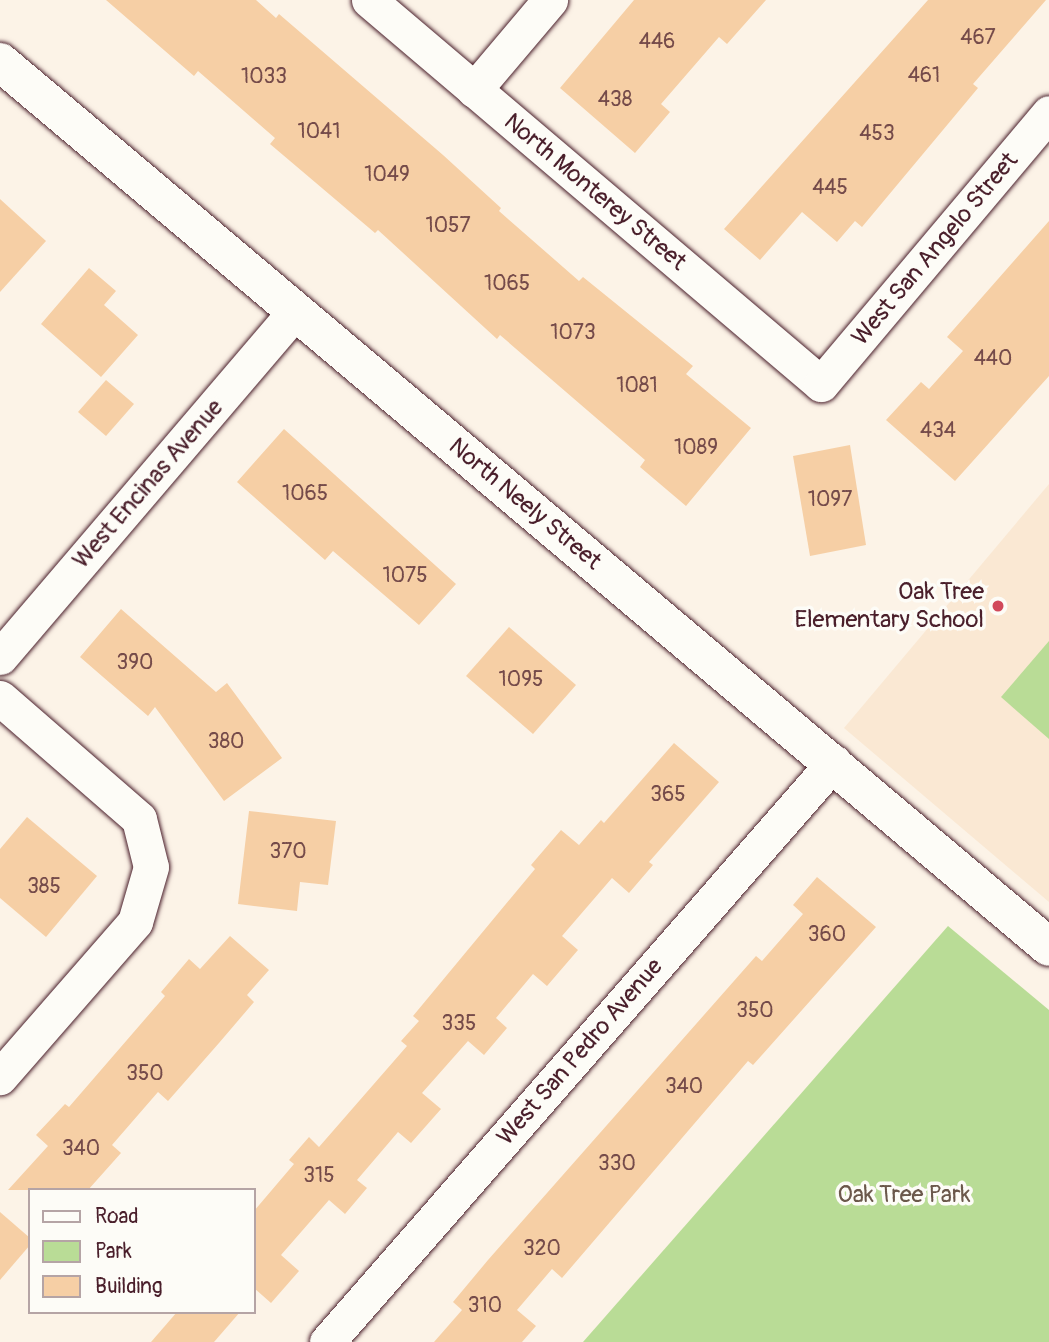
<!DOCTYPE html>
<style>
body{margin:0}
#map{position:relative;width:1049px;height:1342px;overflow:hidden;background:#fcf3e7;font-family:Pangolin,sans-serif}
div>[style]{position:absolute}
.built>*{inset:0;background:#fae8d3}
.green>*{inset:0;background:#b9dc96}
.building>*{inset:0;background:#f6cfa5}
.roads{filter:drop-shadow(0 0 2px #4a1f2b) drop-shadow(0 0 2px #4a1f2b)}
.street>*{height:35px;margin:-17.5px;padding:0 17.5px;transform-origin:17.5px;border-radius:17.5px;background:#fdfcf7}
.secondary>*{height:38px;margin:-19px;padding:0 19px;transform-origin:19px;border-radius:19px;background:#fdfcf7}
.dots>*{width:19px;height:19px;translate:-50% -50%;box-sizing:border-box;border:4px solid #fdfcf7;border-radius:50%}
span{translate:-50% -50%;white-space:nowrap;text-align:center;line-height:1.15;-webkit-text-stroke:7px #fdfcf7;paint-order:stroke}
.number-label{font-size:21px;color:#754b4a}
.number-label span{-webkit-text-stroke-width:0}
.street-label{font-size:24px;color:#4a1f2b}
.poi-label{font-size:24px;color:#4a1f2b}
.right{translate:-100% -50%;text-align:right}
.park-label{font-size:24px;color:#6b584b}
.legend{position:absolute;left:28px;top:1188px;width:228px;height:126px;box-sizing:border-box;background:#fdfcf7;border:2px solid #b5a4a5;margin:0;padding:9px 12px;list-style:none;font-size:21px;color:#4a1f2b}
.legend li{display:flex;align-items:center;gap:14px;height:35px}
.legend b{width:35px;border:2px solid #b5a4a5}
</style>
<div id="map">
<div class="built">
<div style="clip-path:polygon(1049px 484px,1049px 902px,844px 728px)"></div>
</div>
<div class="green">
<div style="clip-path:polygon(1049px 641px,1049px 739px,1001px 697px)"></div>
<div style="clip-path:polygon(948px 926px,1049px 1010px,1049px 1342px,583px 1342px)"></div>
</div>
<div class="building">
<div style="clip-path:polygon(106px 0,256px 0,276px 18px,279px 14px,443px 155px,501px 208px,499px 211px,579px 281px,583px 277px,693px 366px,686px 374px,751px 428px,686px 506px,640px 467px,645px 460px,500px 335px,497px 339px,378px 230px,375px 233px,270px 144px,275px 138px,198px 71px,194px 76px)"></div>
<div style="clip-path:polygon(634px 0,766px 0,727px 44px,719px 37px,661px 104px,670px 112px,635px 153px,560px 88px)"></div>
<div style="clip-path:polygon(928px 0,1046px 0,973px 84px,978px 88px,862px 227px,855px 221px,837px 242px,802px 212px,760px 260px,724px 229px)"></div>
<div style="clip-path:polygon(0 199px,46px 241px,0 292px)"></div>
<div style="clip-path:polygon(1049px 221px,1049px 376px,955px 481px,886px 420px,921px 382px,929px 389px,963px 351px,947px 337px)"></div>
<div style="clip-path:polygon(89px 268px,116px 291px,104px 305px,138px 335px,101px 377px,41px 324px)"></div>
<div style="clip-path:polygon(106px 380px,134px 404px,106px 436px,78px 412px)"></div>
<div style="clip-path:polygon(284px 429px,456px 584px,419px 625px,333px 551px,325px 560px,237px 482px)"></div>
<div style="clip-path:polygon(850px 445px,866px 545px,810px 556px,793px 456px)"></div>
<div style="clip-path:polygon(121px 609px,216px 692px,227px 683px,282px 758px,224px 801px,155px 707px,148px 716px,80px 657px)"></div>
<div style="clip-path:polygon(509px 627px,576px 685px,533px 734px,466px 676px)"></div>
<div style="clip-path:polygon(674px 743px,719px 782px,649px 862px,653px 865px,629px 893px,612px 878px,562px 936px,578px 950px,547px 986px,533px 974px,496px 1018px,507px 1028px,484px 1055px,468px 1041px,422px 1093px,441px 1109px,411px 1143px,398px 1132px,357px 1180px,367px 1188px,345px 1214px,329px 1200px,281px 1255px,299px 1271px,271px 1303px,254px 1288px,254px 1211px,294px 1164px,289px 1160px,309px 1137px,319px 1147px,407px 1046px,401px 1041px,419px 1021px,413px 1016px,535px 869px,531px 865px,561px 830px,579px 845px,601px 820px,604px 823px)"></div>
<div style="clip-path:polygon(249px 811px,336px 821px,328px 885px,300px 882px,297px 911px,238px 904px)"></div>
<div style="clip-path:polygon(27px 817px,97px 876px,46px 937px,0 898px,0 849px)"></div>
<div style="clip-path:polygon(817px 877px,876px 927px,753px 1065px,748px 1061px,562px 1278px,552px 1269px,517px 1310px,536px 1326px,522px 1342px,434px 1342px,462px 1310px,453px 1302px,488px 1260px,756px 956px,762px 961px,803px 914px,793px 905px)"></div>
<div style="clip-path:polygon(230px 936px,269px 970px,247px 995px,254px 1002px,219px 1043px,168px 1101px,158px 1092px,112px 1145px,121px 1153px,88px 1190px,8px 1190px,48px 1146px,36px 1135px,65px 1104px,69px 1107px,165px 996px,161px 992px,189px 959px,200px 969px)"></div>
<div style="clip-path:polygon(0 1212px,30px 1238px,30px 1245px,0 1280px)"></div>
<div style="clip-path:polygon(177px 1312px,240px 1312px,214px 1342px,151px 1342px)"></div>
</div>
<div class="roads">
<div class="street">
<div style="left:369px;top:0;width:593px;rotate:40.35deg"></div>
<div style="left:821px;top:384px;width:354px;rotate:-49.9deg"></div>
<div style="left:474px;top:90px;width:118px;rotate:-49.8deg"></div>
<div style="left:0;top:657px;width:454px;rotate:-49.5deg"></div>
<div style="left:0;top:698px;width:184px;rotate:41deg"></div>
<div style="left:139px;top:819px;width:49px;rotate:76deg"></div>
<div style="left:151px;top:867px;width:57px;rotate:106.2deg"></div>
<div style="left:135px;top:922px;width:206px;rotate:131.1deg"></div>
<div style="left:327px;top:1342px;width:770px;rotate:-48.84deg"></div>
</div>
<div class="secondary">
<div style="left:0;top:62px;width:1372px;rotate:40.15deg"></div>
</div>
</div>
<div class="dots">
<div style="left:998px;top:606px;background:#d1495b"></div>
</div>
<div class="number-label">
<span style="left:978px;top:38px">467</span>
<span style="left:657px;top:42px">446</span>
<span style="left:924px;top:76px">461</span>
<span style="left:264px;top:77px">1033</span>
<span style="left:615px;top:100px">438</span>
<span style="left:319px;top:132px">1041</span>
<span style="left:877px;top:134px">453</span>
<span style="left:387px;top:175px">1049</span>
<span style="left:830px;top:188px">445</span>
<span style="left:448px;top:226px">1057</span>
<span style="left:507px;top:284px">1065</span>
<span style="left:573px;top:333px">1073</span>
<span style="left:993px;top:359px">440</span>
<span style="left:637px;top:386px">1081</span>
<span style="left:938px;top:431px">434</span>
<span style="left:696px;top:448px">1089</span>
<span style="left:305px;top:494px">1065</span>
<span style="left:830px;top:500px">1097</span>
<span style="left:405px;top:576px">1075</span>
<span style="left:135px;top:663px">390</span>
<span style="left:521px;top:680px">1095</span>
<span style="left:226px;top:742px">380</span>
<span style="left:668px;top:795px">365</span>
<span style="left:288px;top:852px">370</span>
<span style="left:44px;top:887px">385</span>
<span style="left:827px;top:935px">360</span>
<span style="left:755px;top:1011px">350</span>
<span style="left:459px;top:1024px">335</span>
<span style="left:145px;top:1074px">350</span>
<span style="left:684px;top:1087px">340</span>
<span style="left:81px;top:1149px">340</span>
<span style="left:617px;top:1164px">330</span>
<span style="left:319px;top:1176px">315</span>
<span style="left:542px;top:1249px">320</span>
<span style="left:485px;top:1306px">310</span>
</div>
<div class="street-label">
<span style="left:595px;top:192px;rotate:40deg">North Monterey Street</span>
<span style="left:935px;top:249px;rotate:-50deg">West San Angelo Street</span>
<span style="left:148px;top:484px;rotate:-49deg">West Encinas Avenue</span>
<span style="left:525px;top:504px;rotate:40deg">North Neely Street</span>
<span style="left:580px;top:1052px;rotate:-49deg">West San Pedro Avenue</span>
</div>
<div class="poi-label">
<span class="right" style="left:984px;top:606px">Oak Tree<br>Elementary School</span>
</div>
<div class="park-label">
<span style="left:904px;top:1195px">Oak Tree Park</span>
</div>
<ul class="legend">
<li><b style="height:9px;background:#fdfcf7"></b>Road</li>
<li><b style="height:19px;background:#b9dc96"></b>Park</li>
<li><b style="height:19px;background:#f6cfa5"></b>Building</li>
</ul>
</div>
